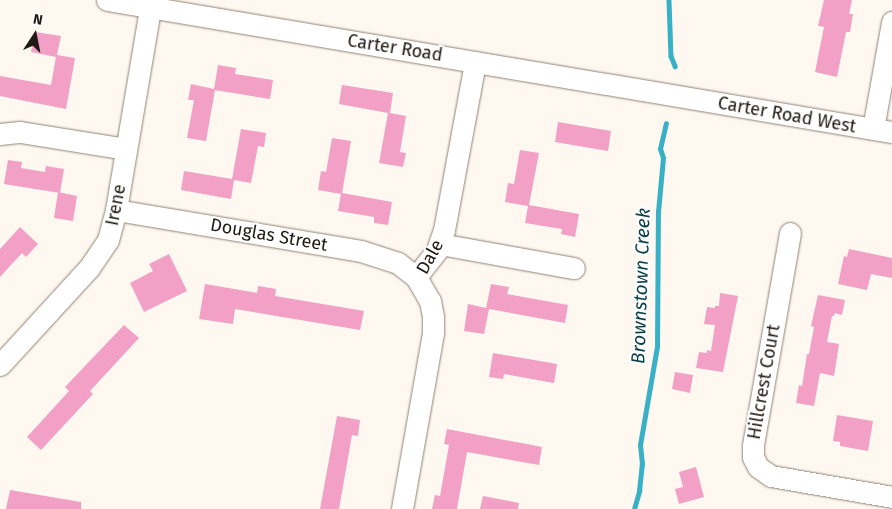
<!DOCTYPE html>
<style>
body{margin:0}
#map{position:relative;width:892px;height:509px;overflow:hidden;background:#fef8f1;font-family:"Fira Sans",sans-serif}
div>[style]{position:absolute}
.stream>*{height:4.5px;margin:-2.25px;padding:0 2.25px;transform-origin:2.25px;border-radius:2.25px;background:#38b1c6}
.building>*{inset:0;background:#f2a0c6}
.roads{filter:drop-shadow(0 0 1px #918274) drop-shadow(0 0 1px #918274)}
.minor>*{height:21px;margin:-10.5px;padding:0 10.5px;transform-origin:10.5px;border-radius:10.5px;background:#fff}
span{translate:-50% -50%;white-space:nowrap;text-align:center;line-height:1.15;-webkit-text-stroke:4px #fff;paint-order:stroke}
.street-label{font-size:18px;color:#201a14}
.water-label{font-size:19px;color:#083f48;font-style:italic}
.north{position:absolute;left:10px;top:10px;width:50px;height:50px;-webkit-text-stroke:4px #fff;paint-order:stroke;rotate:11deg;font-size:14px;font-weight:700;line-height:20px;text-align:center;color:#201a14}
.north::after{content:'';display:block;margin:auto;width:18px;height:22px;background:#201a14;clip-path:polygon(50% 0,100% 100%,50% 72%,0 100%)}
</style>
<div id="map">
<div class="stream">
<div style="left:669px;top:0;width:56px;rotate:88deg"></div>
<div style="left:671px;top:56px;width:11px;rotate:68deg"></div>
<div style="left:634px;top:509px;width:19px;rotate:-74deg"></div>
<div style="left:639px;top:491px;width:27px;rotate:-84deg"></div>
<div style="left:642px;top:464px;width:19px;rotate:-96deg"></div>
<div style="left:640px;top:445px;width:99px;rotate:-80.2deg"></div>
<div style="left:657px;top:347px;width:135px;rotate:-89.6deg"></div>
<div style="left:658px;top:212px;width:54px;rotate:-84.7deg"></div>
<div style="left:663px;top:158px;width:9px;rotate:-108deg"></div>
<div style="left:660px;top:149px;width:26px;rotate:-77deg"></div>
</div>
<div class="building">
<div style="clip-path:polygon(824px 0,852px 0,849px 14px,853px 14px,850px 32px,846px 32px,837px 77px,815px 72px,824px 27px,818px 26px)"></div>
<div style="clip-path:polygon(35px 32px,61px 36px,57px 55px,75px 58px,66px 109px,0 96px,0 76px,51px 85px,56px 57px,31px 52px)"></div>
<div style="clip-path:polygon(218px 65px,236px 68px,235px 74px,273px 80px,270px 99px,215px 90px,206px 141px,187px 138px,194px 100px,188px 100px,191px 84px,214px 89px)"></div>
<div style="clip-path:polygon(342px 85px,393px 93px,390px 113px,406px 116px,400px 152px,406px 153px,403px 167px,379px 163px,388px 113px,339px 104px)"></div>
<div style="clip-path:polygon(558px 122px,611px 131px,608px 151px,555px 142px)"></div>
<div style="clip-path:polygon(241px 129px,266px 133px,264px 147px,258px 146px,251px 183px,234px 180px,231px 199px,181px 190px,184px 171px,232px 179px)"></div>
<div style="clip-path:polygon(332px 138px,351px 141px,342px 193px,392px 202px,388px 225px,374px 223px,374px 217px,338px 211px,341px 194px,318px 190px,321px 171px,326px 172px)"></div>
<div style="clip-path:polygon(520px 150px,539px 153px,529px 205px,579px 214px,575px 237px,561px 234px,562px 229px,525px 223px,528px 206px,505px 202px,508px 183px,514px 184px)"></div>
<div style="clip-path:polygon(8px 160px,22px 162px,21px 168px,45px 172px,46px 166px,64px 169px,60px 193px,4px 184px)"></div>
<div style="clip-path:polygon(58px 192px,77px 196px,73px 221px,54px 218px)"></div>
<div style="clip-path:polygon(20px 227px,38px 244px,26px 257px,22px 253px,0 277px,0 249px)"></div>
<div style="clip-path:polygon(849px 249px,892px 258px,892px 278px,871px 274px,867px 290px,838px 284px,844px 256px,847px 257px)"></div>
<div style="clip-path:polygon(169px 254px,187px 291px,144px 312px,130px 283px,153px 271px,149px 264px)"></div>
<div style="clip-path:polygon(205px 284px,257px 293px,258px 286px,276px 289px,275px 296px,364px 311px,360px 330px,235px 309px,233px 324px,199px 319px)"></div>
<div style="clip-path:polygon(491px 284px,509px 287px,507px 294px,568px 305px,565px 323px,489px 309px,484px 334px,464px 331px,468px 304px,486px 308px)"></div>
<div style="clip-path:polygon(720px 293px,738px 296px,723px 372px,696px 368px,699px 352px,707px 353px,707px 350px,711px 351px,715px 325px,704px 324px,707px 307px,715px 308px,715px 306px,719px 306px)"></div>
<div style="clip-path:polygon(818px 295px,845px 300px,842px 315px,835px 313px,834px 316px,832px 316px,827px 342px,839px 344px,834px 376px,820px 373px,814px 406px,796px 403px,799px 385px,802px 386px,807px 354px,809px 354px,814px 327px,811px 326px)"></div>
<div style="clip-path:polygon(124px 325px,139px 338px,90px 391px,93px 394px,41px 450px,27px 437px,69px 391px,65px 387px)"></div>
<div style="clip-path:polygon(493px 353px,557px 364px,554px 383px,504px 374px,503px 379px,489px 377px)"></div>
<div style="clip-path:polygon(675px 372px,693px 375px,690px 393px,672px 389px)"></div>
<div style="clip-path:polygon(837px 415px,873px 421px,868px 451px,840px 446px,840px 442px,833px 441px)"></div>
<div style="clip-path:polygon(337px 416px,360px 420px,358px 436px,352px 435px,339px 509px,320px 509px)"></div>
<div style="clip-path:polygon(447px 429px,542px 447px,539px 465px,467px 452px,457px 509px,432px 509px,435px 495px,440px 496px,449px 445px,444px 444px)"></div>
<div style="clip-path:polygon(696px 467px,704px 497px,679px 504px,675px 489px,683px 487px,679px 472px)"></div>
<div style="clip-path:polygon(10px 490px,81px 502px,81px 509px,6px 509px)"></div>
<div style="clip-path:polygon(483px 496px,519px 503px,518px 509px,480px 509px)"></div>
</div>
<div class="roads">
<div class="minor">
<div style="left:107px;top:0;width:796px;rotate:9.55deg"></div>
<div style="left:873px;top:129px;width:109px;rotate:-79.9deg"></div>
<div style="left:0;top:134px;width:20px;rotate:-6deg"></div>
<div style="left:20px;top:132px;width:107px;rotate:9.1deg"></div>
<div style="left:116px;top:210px;width:248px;rotate:9.5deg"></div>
<div style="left:361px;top:251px;width:39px;rotate:18deg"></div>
<div style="left:398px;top:263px;width:23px;rotate:38deg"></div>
<div style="left:416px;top:277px;width:28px;rotate:60deg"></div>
<div style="left:430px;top:301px;width:15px;rotate:79deg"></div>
<div style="left:433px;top:316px;width:17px;rotate:90deg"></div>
<div style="left:433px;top:333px;width:179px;rotate:100deg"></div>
<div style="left:790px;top:233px;width:216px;rotate:99.9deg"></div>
<div style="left:753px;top:446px;width:11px;rotate:90deg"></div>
<div style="left:753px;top:457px;width:11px;rotate:63deg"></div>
<div style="left:758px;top:467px;width:16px;rotate:35deg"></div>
<div style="left:771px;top:476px;width:123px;rotate:9.8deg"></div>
<div style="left:440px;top:244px;width:136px;rotate:10.2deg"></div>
<div style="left:416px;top:277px;width:34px;rotate:-52deg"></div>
<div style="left:437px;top:250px;width:21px;rotate:-71deg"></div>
<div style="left:444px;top:230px;width:171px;rotate:-79.5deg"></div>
<div style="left:0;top:365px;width:132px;rotate:-47.5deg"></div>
<div style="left:89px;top:268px;width:34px;rotate:-56deg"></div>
<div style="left:108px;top:240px;width:31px;rotate:-75deg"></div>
<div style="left:116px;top:210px;width:205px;rotate:-80.4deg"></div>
</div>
</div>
<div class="street-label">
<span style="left:395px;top:48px;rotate:9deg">Carter Road</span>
<span style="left:787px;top:115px;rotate:10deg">Carter Road West</span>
<span style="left:116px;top:205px;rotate:-79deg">Irene</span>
<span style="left:269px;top:235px;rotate:10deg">Douglas Street</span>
<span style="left:430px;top:257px;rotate:-61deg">Dale</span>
<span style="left:764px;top:382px;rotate:-80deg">Hillcrest Court</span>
</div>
<div class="water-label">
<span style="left:641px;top:286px;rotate:-88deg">Brownstown Creek</span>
</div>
<div class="north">N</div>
</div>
